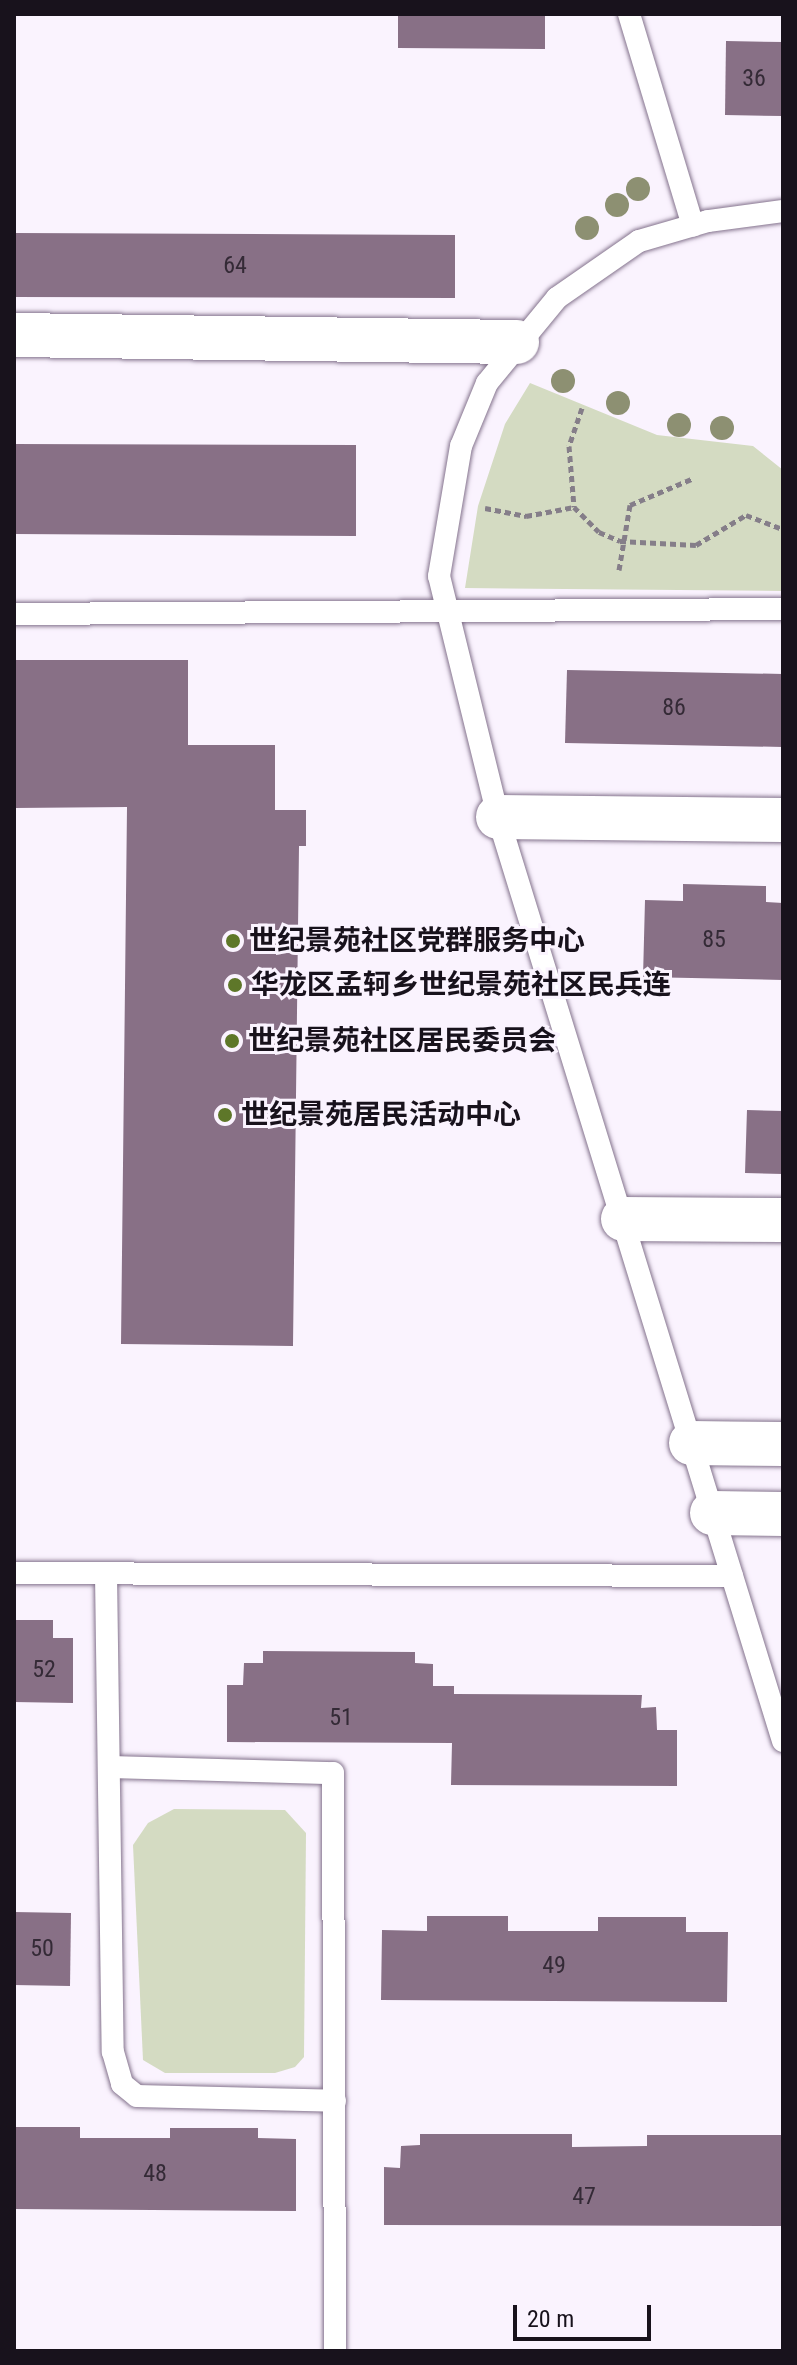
<!DOCTYPE html>
<meta charset="utf-8">
<style>
body{margin:0}
#map{position:relative;width:797px;height:2365px;overflow:hidden;background:#faf3fe;font-family:"Roboto Condensed","Noto Sans SC",sans-serif}
div>[style]{position:absolute}
.green>*{inset:0;background:#d4dbc2}
.building>*{inset:0;background:#887086}
.path>*{height:5px;margin-top:-2.5px;transform-origin:0;background:repeating-linear-gradient(90deg,#857e89 0 6px,transparent 0 10px)}
.roads{filter:drop-shadow(0 0 2px #84738d) drop-shadow(0 0 2px #84738d)}
.lane>*{height:22px;margin:-11px;padding:0 11px;transform-origin:11px;border-radius:11px;background:#fff}
.street>*{height:44px;margin:-22px;padding:0 22px;transform-origin:22px;border-radius:22px;background:#fff}
.trees>*{width:24px;height:24px;margin:-12px;border-radius:50%;background:#8d9072}
.dots>*{width:22px;height:22px;translate:-50% -50%;box-sizing:border-box;border:4px solid #faf3fe;border-radius:50%}
span{translate:-50% -50%;white-space:nowrap;text-align:center;line-height:1.15;-webkit-text-stroke:6px #faf3fe;paint-order:stroke}
.number-label{font-size:24px;color:#342a36}
.number-label span{-webkit-text-stroke-width:0}
.poi-label{font-size:28px;color:#18121c;font-weight:700}
.left{translate:0 -50%;text-align:left}
.frame{position:absolute;inset:0;border:16px solid #18121c;pointer-events:none}
.scale{position:absolute;left:513px;top:2305px;width:138px;height:36px;box-sizing:border-box;border:4px solid #18121c;border-top:0;padding-left:10px;font-size:24px;line-height:28px;white-space:nowrap;color:#18121c;-webkit-text-stroke:6px #faf3fe;paint-order:stroke}
</style>
<div id="map">
<div class="green">
<div style="clip-path:polygon(530px 383px,657px 435px,753px 446px,783px 470px,783px 591px,465px 588px,478px 506px,505px 424px)"></div>
<div style="clip-path:polygon(174px 1809px,285px 1810px,306px 1833px,304px 2057px,295px 2067px,275px 2073px,165px 2073px,143px 2060px,133px 1845px,148px 1823px)"></div>
</div>
<div class="building">
<div style="clip-path:polygon(398px 14px,545px 14px,545px 49px,398px 48px)"></div>
<div style="clip-path:polygon(726px 41px,783px 42px,783px 116px,725px 115px)"></div>
<div style="clip-path:polygon(14px 233px,455px 235px,455px 298px,14px 297px)"></div>
<div style="clip-path:polygon(14px 444px,356px 445px,356px 536px,14px 534px)"></div>
<div style="clip-path:polygon(14px 660px,188px 660px,188px 745px,275px 745px,275px 810px,306px 810px,306px 846px,299px 846px,293px 1346px,121px 1344px,127px 807px,14px 808px)"></div>
<div style="clip-path:polygon(567px 670px,783px 674px,783px 747px,565px 743px)"></div>
<div style="clip-path:polygon(683px 884px,766px 886px,766px 902px,783px 903px,783px 980px,643px 977px,645px 900px,683px 901px)"></div>
<div style="clip-path:polygon(747px 1110px,783px 1111px,783px 1174px,745px 1173px)"></div>
<div style="clip-path:polygon(14px 1620px,53px 1620px,53px 1638px,73px 1638px,73px 1703px,14px 1702px)"></div>
<div style="clip-path:polygon(263px 1651px,415px 1652px,415px 1663px,433px 1664px,433px 1686px,454px 1686px,454px 1694px,642px 1695px,641px 1708px,656px 1707px,657px 1730px,677px 1730px,677px 1786px,451px 1785px,452px 1743px,227px 1742px,227px 1685px,243px 1685px,244px 1663px,263px 1663px)"></div>
<div style="clip-path:polygon(14px 1912px,71px 1913px,70px 1986px,14px 1985px)"></div>
<div style="clip-path:polygon(427px 1916px,508px 1916px,508px 1931px,598px 1931px,598px 1917px,686px 1917px,686px 1932px,728px 1932px,727px 2002px,381px 2000px,382px 1930px,427px 1931px)"></div>
<div style="clip-path:polygon(14px 2127px,80px 2127px,80px 2138px,170px 2138px,170px 2128px,258px 2128px,258px 2138px,296px 2139px,296px 2211px,14px 2209px)"></div>
<div style="clip-path:polygon(420px 2134px,572px 2134px,572px 2147px,647px 2146px,647px 2135px,783px 2135px,783px 2226px,384px 2225px,384px 2167px,400px 2168px,401px 2146px,420px 2145px)"></div>
</div>
<div class="path">
<div style="left:582px;top:408px;width:40px;rotate:108.9deg"></div>
<div style="left:569px;top:446px;width:61px;rotate:85.3deg"></div>
<div style="left:574px;top:507px;width:35px;rotate:45deg"></div>
<div style="left:599px;top:532px;width:23px;rotate:23deg"></div>
<div style="left:620px;top:541px;width:76px;rotate:3deg"></div>
<div style="left:696px;top:545px;width:58px;rotate:-31deg"></div>
<div style="left:746px;top:515px;width:40px;rotate:21deg"></div>
<div style="left:485px;top:508px;width:42px;rotate:11deg"></div>
<div style="left:526px;top:516px;width:49px;rotate:-10.6deg"></div>
<div style="left:619px;top:570px;width:66px;rotate:-80.4deg"></div>
<div style="left:630px;top:505px;width:69px;rotate:-22.9deg"></div>
</div>
<div class="roads">
<div class="lane">
<div style="left:629px;top:14px;width:221px;rotate:73.2deg"></div>
<div style="left:783px;top:211px;width:76px;rotate:172.4deg"></div>
<div style="left:708px;top:221px;width:72px;rotate:163.8deg"></div>
<div style="left:639px;top:241px;width:100px;rotate:145.2deg"></div>
<div style="left:557px;top:298px;width:110px;rotate:129.5deg"></div>
<div style="left:487px;top:383px;width:68px;rotate:112.4deg"></div>
<div style="left:461px;top:446px;width:132px;rotate:99.6deg"></div>
<div style="left:439px;top:576px;width:248px;rotate:76.2deg"></div>
<div style="left:498px;top:817px;width:967px;rotate:72.86deg"></div>
<div style="left:14px;top:614px;width:769px;rotate:-0.37deg"></div>
<div style="left:14px;top:1573px;width:718px;rotate:0.24deg"></div>
<div style="left:106px;top:1574px;width:478px;rotate:89.2deg"></div>
<div style="left:113px;top:2052px;width:33px;rotate:74deg"></div>
<div style="left:122px;top:2084px;width:19px;rotate:39deg"></div>
<div style="left:137px;top:2096px;width:198px;rotate:1.4deg"></div>
<div style="left:112px;top:1767px;width:221px;rotate:1.6deg"></div>
<div style="left:333px;top:1773px;width:578px;rotate:89.8deg"></div>
</div>
<div class="street">
<div style="left:14px;top:335px;width:503px;rotate:0.8deg"></div>
<div style="left:498px;top:817px;width:285px;rotate:0.6deg"></div>
<div style="left:623px;top:1219px;width:160px;rotate:0.4deg"></div>
<div style="left:691px;top:1443px;width:92px;rotate:0.6deg"></div>
<div style="left:712px;top:1513px;width:71px;rotate:0.8deg"></div>
</div>
</div>
<div class="trees">
<div style="left:638px;top:189px"></div>
<div style="left:617px;top:205px"></div>
<div style="left:587px;top:228px"></div>
<div style="left:563px;top:381px"></div>
<div style="left:618px;top:403px"></div>
<div style="left:679px;top:425px"></div>
<div style="left:722px;top:428px"></div>
</div>
<div class="dots">
<div style="left:233px;top:941px;background:#5e7729"></div>
<div style="left:235px;top:985px;background:#5e7729"></div>
<div style="left:232px;top:1041px;background:#5e7729"></div>
<div style="left:225px;top:1115px;background:#5e7729"></div>
</div>
<div class="number-label">
<span style="left:754px;top:79px">36</span>
<span style="left:235px;top:266px">64</span>
<span style="left:674px;top:708px">86</span>
<span style="left:714px;top:940px">85</span>
<span style="left:44px;top:1670px">52</span>
<span style="left:341px;top:1718px">51</span>
<span style="left:42px;top:1949px">50</span>
<span style="left:554px;top:1966px">49</span>
<span style="left:155px;top:2174px">48</span>
<span style="left:584px;top:2197px">47</span>
</div>
<div class="poi-label">
<span class="left" style="left:249px;top:941px">世纪景苑社区党群服务中心</span>
<span class="left" style="left:251px;top:985px">华龙区孟轲乡世纪景苑社区民兵连</span>
<span class="left" style="left:248px;top:1041px">世纪景苑社区居民委员会</span>
<span class="left" style="left:241px;top:1115px">世纪景苑居民活动中心</span>
</div>
<div class="frame"></div>
<div class="scale">20 m</div>
</div>
